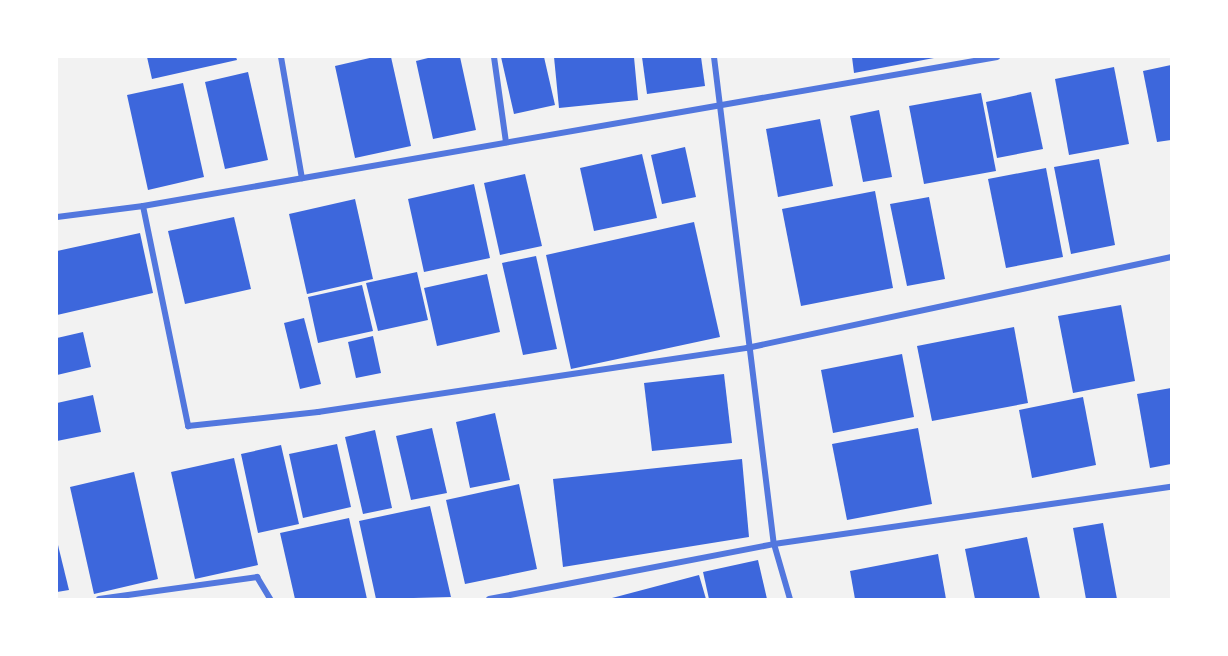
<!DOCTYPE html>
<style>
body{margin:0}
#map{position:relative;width:1228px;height:656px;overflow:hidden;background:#f2f2f2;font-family:"Sofia Sans Condensed",sans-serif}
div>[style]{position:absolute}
.building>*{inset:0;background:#3d67dc}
.minor>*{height:6px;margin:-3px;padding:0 3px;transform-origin:3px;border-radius:3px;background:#5277de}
span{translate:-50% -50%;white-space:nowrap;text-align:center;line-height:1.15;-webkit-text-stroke:4.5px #fff;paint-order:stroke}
.frame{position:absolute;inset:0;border:58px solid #fff;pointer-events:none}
</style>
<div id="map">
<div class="building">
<div style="clip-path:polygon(147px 57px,236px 57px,237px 60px,152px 79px)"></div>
<div style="clip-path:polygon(374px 57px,391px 57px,411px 146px,355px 158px,335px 66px)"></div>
<div style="clip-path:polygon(432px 57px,460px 57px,476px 130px,433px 139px,416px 61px)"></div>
<div style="clip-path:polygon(501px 57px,544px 57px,555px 105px,514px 114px)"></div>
<div style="clip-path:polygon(554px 57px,634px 57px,638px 100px,559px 108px)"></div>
<div style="clip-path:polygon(642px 57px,701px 57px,705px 86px,647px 94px)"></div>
<div style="clip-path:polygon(852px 57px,934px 57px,934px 58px,854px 73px)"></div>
<div style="clip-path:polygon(1171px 65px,1171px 140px,1157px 142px,1143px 71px)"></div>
<div style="clip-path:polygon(1114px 67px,1129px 144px,1069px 155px,1055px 79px)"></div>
<div style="clip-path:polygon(248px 72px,268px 160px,225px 169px,205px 82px)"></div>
<div style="clip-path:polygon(183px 83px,204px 177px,148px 190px,127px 95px)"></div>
<div style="clip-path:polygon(1031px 92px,1043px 149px,997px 158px,986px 102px)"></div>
<div style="clip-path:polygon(981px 93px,996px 171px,924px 184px,909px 106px)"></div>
<div style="clip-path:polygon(879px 110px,892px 177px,863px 182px,850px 116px)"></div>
<div style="clip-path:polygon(820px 119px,833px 186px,778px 197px,766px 129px)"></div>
<div style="clip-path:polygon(685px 147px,696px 197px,662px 204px,651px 155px)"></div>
<div style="clip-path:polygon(642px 154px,657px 218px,594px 231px,580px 168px)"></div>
<div style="clip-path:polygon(1099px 159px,1115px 245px,1071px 254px,1054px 167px)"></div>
<div style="clip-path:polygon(1046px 168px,1063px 257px,1006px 268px,988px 179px)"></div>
<div style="clip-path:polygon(525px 174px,542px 246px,500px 255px,484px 183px)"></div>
<div style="clip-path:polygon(474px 184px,490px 258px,424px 272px,408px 199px)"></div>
<div style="clip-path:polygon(875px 191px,893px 288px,801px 306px,782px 209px)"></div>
<div style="clip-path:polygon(929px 197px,945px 279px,907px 286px,890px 204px)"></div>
<div style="clip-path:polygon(355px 199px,373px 279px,307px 294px,289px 214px)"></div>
<div style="clip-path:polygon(234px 217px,251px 289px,185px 304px,168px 231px)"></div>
<div style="clip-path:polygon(694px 222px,720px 337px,571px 369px,546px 255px)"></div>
<div style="clip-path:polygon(140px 233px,153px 293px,57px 315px,57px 251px)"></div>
<div style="clip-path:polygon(536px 256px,557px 349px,523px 355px,502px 263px)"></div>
<div style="clip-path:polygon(417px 272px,428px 320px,378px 331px,366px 283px)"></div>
<div style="clip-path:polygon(487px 274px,500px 332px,437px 346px,424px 288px)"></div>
<div style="clip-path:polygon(362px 285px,373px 331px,318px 343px,308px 297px)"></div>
<div style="clip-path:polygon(1121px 305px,1135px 381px,1073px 393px,1058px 316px)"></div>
<div style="clip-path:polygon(304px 318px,321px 384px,300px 389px,284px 323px)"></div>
<div style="clip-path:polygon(1014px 327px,1028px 403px,932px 421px,917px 346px)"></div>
<div style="clip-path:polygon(83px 332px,91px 367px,57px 375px,57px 338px)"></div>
<div style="clip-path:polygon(373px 336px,381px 373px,356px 378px,348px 342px)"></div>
<div style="clip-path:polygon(902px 354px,914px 417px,833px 433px,821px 370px)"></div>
<div style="clip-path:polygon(724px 374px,732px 443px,652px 451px,644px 383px)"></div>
<div style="clip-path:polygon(1171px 388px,1171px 464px,1150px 468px,1137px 394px)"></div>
<div style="clip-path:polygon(93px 395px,101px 432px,57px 441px,57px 403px)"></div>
<div style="clip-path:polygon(1083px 397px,1096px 465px,1032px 478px,1019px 410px)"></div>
<div style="clip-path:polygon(495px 413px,510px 480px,470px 488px,456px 422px)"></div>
<div style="clip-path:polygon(432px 428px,447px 493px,411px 500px,396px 436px)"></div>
<div style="clip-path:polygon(918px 428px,932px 504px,847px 520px,832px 444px)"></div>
<div style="clip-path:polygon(375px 430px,392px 508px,363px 514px,345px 437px)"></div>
<div style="clip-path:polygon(337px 444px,351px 507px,303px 518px,289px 454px)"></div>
<div style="clip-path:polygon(281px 445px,299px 524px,258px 533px,241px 454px)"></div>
<div style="clip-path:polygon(234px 458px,258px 565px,195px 579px,171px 472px)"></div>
<div style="clip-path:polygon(742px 459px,749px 537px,563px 567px,553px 479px)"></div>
<div style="clip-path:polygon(134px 472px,158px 579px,94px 594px,70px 487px)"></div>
<div style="clip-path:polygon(519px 484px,537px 569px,465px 584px,446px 500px)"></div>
<div style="clip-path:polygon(430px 506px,451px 597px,376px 599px,359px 521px)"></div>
<div style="clip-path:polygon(349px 518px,367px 599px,295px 599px,280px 533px)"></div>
<div style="clip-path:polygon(1103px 523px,1117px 599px,1086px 599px,1073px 528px)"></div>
<div style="clip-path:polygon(1027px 537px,1040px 599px,975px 599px,965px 549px)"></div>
<div style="clip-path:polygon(57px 541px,69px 590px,57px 592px)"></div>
<div style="clip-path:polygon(938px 554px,946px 599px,855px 599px,850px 571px)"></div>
<div style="clip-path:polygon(758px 560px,767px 599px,709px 599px,703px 572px)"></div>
<div style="clip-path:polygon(699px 575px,706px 599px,612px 599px,612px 598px)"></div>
</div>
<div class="minor">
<div style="left:281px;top:57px;width:123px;rotate:80.2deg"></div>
<div style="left:494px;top:57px;width:86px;rotate:82deg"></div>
<div style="left:714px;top:57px;width:491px;rotate:83deg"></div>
<div style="left:774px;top:544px;width:57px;rotate:73.8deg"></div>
<div style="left:143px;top:206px;width:225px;rotate:78.4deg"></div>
<div style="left:188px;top:426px;width:131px;rotate:-6.1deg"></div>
<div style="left:318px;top:412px;width:434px;rotate:-8.5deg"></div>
<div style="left:747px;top:348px;width:434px;rotate:-12.1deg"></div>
<div style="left:57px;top:217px;width:87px;rotate:-7.3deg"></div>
<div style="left:143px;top:206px;width:867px;rotate:-9.9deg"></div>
<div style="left:99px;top:599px;width:160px;rotate:-7.9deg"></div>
<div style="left:257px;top:577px;width:26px;rotate:59deg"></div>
<div style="left:489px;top:599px;width:290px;rotate:-10.9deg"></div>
<div style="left:774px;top:544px;width:401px;rotate:-8.2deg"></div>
</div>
<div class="frame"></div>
</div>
